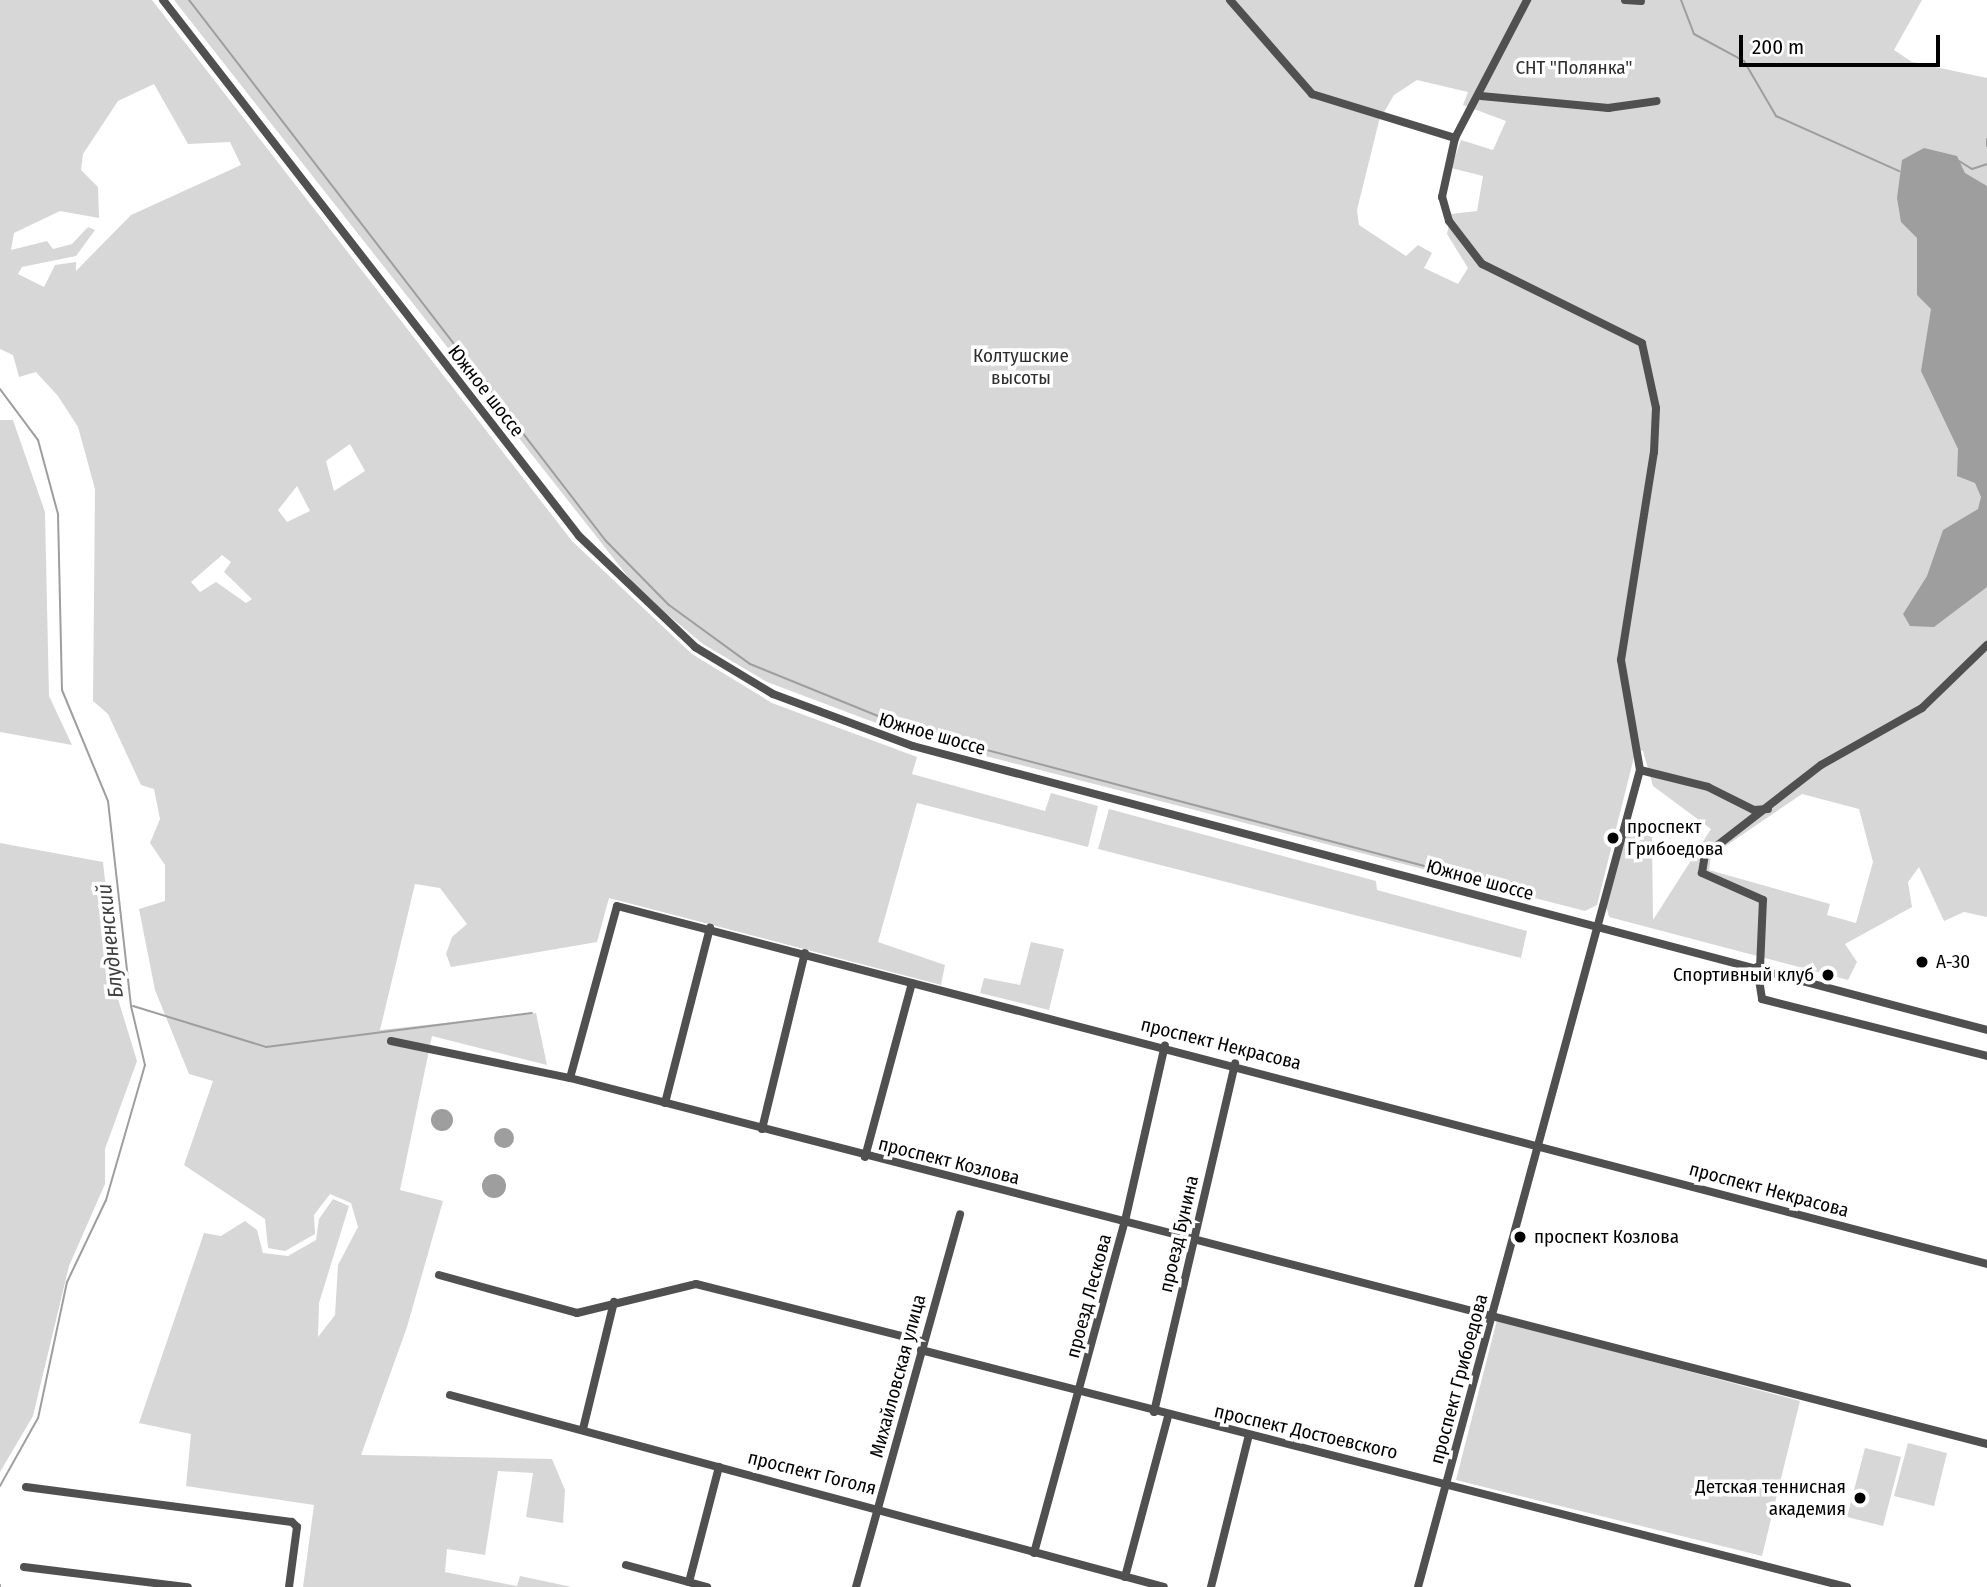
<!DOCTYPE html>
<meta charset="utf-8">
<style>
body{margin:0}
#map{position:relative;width:1987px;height:1587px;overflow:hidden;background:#fff;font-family:"Fira Sans Condensed",sans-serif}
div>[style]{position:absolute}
.green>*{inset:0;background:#d7d7d7}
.water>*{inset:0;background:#9e9e9e}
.round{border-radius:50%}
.stream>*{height:2px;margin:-1px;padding:0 1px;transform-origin:1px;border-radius:1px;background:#9e9e9e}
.minor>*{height:8px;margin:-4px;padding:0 4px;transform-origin:4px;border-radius:4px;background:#505050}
.dots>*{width:19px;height:19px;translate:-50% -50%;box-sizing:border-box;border:4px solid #fff;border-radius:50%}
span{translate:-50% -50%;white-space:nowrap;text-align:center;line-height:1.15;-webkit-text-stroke:7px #fff;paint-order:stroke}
.park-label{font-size:19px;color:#2e2e2e}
.street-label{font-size:19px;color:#000}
.poi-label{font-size:19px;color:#000}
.left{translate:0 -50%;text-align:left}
.right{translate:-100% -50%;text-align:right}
.water-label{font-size:21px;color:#3f3f3f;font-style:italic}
.scale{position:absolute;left:1739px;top:35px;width:201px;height:32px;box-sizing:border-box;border:4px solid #000;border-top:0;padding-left:9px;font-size:21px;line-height:24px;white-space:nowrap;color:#000;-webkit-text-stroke:5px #fff;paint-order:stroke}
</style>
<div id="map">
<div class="green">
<div style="clip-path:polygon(evenodd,0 0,152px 0,572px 541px,692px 654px,772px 703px,917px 757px,912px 774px,1045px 811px,1051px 793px,1098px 806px,1088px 847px,917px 803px,878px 942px,945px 965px,941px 985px,609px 898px,597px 942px,451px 967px,446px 954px,452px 937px,467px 924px,440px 888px,415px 884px,380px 1030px,536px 1013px,547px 1065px,432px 1036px,400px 1190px,443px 1201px,407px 1327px,361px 1455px,552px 1459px,565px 1490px,563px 1523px,526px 1517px,533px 1473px,498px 1471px,485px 1555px,447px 1549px,445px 1572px,517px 1586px,520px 1576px,572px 1587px,303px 1587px,314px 1505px,186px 1486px,191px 1434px,139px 1423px,204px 1233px,221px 1236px,245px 1221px,257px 1230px,263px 1253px,288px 1256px,316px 1240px,319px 1219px,333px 1199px,349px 1206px,319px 1303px,318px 1337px,335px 1315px,338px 1265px,358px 1227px,351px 1203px,330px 1194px,314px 1215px,315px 1234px,285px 1251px,268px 1248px,265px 1219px,184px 1165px,213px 1081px,189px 1074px,155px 990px,139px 909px,165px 901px,165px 865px,150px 843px,160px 819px,154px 789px,141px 785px,108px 714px,93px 701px,95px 489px,78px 427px,58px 396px,36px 372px,19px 377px,13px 355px,0 349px,0 0,154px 84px,188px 144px,230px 142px,241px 165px,131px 215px,76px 271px,76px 262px,55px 265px,44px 287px,18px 274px,22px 267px,76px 256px,95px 230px,88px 227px,72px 244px,53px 249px,47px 241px,11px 250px,14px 233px,60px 211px,99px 218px,98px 187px,81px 170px,83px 154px,118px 101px,154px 84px,0 0,350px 444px,365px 471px,334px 491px,326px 461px,350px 444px,0 0,297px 486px,310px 511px,287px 522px,278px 510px,297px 486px,0 0,222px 555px,231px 562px,224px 572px,252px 599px,246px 603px,216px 582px,200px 592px,191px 582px,222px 555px)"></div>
<div style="clip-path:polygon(evenodd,174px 0,1922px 0,1894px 50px,1912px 62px,1987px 78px,1987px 917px,1964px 912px,1944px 921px,1919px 867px,1908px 882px,1912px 907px,1845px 944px,1857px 962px,1848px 980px,1609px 917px,1605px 903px,1624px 829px,1652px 837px,1653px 920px,1711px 829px,1653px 786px,1643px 751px,1636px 749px,1597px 905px,1585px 911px,916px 738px,767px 682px,703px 644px,640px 592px,174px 0,1417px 80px,1468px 92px,1463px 105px,1506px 121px,1493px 150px,1461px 140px,1451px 168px,1483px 176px,1477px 211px,1451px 214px,1447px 234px,1468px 268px,1458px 284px,1424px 268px,1432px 253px,1418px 245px,1406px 256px,1359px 225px,1357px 210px,1379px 121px,1394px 95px,1417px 80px,174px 0,1802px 794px,1859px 809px,1873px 862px,1856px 923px,1827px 915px,1830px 904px,1709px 870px,1711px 856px,1802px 794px)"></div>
<div style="clip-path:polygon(0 420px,13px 420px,45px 512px,49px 696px,72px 745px,0 732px)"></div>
<div style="clip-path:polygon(1109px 809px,1376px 881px,1377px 890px,1527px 931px,1521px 958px,1098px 849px)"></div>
<div style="clip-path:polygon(0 843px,103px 862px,118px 999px,137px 1061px,105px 1149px,105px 1184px,69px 1266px,33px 1416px,0 1472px)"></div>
<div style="clip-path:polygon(1031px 942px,1064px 949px,1049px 1010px,980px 993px,984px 978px,1020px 985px)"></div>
<div style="clip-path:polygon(1497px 1320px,1800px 1401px,1762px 1556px,1456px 1480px)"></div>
<div style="clip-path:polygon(1908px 1443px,1947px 1453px,1934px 1506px,1894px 1496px)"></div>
<div style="clip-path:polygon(1865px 1448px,1901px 1457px,1883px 1526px,1847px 1517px)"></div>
</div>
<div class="water">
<div style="clip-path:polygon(1924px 148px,1957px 156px,1965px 173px,1987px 186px,1987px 587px,1934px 627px,1910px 626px,1903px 614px,1927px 576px,1943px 530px,1978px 509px,1981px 497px,1975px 483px,1957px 476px,1958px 449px,1921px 371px,1931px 309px,1917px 295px,1917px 238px,1901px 222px,1897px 198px,1902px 160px)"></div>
<div class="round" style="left:431px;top:1109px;width:22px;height:22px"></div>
<div class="round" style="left:494px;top:1128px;width:20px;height:20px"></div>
<div class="round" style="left:482px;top:1174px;width:24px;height:24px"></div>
</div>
<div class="stream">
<div style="left:189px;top:0;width:683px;rotate:52.38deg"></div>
<div style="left:606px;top:541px;width:90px;rotate:45.5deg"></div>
<div style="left:669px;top:605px;width:100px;rotate:36.1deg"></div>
<div style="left:750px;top:664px;width:178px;rotate:22.1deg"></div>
<div style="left:915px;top:731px;width:601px;rotate:14.85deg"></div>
<div style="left:1681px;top:0;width:36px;rotate:69deg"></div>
<div style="left:1694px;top:34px;width:57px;rotate:28.4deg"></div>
<div style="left:1744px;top:61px;width:64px;rotate:59.8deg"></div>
<div style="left:1776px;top:116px;width:135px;rotate:24.1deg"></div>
<div style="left:1987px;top:139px;width:7px;rotate:90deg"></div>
<div style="left:1959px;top:161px;width:15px;rotate:32deg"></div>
<div style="left:1972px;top:169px;width:16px;rotate:-18deg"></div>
<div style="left:0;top:389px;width:64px;rotate:53.3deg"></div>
<div style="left:38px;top:440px;width:77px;rotate:74.9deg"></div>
<div style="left:58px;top:514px;width:176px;rotate:88.7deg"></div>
<div style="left:62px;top:690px;width:120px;rotate:67.5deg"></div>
<div style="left:108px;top:801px;width:206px;rotate:83.6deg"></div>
<div style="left:131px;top:1006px;width:61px;rotate:76.7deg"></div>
<div style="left:145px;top:1065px;width:141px;rotate:106.1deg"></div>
<div style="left:106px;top:1200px;width:91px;rotate:115.4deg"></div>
<div style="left:67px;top:1282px;width:139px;rotate:102deg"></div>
<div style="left:38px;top:1418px;width:78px;rotate:119.2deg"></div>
<div style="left:133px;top:1006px;width:139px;rotate:17.1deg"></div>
<div style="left:266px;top:1047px;width:268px;rotate:-7.3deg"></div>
<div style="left:0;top:1585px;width:2px;rotate:90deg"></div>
</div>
<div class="minor">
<div style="left:163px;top:0;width:678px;rotate:52.18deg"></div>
<div style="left:579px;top:536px;width:161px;rotate:43.7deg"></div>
<div style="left:695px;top:647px;width:91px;rotate:31.1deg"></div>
<div style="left:773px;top:694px;width:149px;rotate:20.4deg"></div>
<div style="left:913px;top:746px;width:1111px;rotate:14.81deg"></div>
<div style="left:1230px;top:0;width:125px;rotate:48.9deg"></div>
<div style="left:1312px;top:94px;width:150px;rotate:17.1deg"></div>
<div style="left:1625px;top:0;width:16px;rotate:4deg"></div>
<div style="left:1481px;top:96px;width:128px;rotate:5.4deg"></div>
<div style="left:1608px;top:108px;width:49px;rotate:-8.1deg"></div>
<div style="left:1640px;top:770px;width:70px;rotate:14deg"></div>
<div style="left:1708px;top:787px;width:51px;rotate:26.6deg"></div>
<div style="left:1754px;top:810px;width:14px;rotate:-4deg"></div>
<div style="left:1757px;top:967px;width:32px;rotate:81deg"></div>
<div style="left:1762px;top:999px;width:232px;rotate:14.2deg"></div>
<div style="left:1760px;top:968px;width:68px;rotate:-87.5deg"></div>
<div style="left:1763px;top:900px;width:67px;rotate:-156.1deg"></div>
<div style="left:1702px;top:873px;width:18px;rotate:-81deg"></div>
<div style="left:1705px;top:855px;width:147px;rotate:-37.8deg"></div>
<div style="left:1821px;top:765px;width:116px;rotate:-29.4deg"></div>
<div style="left:1922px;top:708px;width:91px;rotate:-44.1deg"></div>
<div style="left:391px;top:1041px;width:183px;rotate:11.7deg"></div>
<div style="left:570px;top:1078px;width:1464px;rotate:14.48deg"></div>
<div style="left:570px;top:1078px;width:178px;rotate:-74.7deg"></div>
<div style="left:617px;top:906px;width:1416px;rotate:14.64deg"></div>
<div style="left:665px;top:1103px;width:181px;rotate:-75.6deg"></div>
<div style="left:762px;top:1129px;width:181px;rotate:-76.3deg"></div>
<div style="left:865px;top:1157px;width:180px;rotate:-74.9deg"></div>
<div style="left:439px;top:1275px;width:143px;rotate:15.4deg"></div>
<div style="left:577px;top:1313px;width:122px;rotate:-13.7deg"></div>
<div style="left:696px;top:1284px;width:233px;rotate:14.2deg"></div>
<div style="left:921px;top:1350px;width:956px;rotate:14.36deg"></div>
<div style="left:450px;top:1395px;width:739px;rotate:15.05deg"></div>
<div style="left:1154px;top:1412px;width:358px;rotate:-76.9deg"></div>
<div style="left:583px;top:1429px;width:131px;rotate:-76.3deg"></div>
<div style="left:26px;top:1487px;width:268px;rotate:7.5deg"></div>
<div style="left:292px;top:1522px;width:7px;rotate:45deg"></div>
<div style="left:297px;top:1527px;width:61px;rotate:97.6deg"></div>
<div style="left:1034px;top:1553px;width:344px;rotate:-74.7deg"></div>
<div style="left:1125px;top:1221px;width:180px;rotate:-77.2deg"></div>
<div style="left:626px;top:1565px;width:84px;rotate:15.2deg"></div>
<div style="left:24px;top:1567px;width:165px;rotate:7deg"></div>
<div style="left:1125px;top:1577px;width:167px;rotate:-75deg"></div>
<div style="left:689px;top:1582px;width:119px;rotate:-75.4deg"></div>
<div style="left:856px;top:1587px;width:387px;rotate:-74.4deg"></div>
<div style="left:1211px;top:1587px;width:157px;rotate:-76deg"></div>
<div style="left:1418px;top:1587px;width:847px;rotate:-74.8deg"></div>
<div style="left:1640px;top:770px;width:112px;rotate:-99.8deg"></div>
<div style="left:1621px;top:660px;width:211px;rotate:-81deg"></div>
<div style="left:1654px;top:452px;width:44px;rotate:-87.4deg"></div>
<div style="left:1656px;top:408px;width:66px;rotate:-102.2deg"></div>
<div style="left:1642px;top:343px;width:178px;rotate:-153.7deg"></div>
<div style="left:1482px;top:264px;width:54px;rotate:-127.5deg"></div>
<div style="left:1449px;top:221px;width:25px;rotate:-106deg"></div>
<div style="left:1442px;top:197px;width:60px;rotate:-77.6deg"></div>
<div style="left:1455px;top:138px;width:156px;rotate:-62.4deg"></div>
</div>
<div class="dots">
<div style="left:1613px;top:838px;background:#000"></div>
<div style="left:1922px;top:962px;background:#000"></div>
<div style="left:1828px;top:975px;background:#000"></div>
<div style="left:1520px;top:1237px;background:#000"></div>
<div style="left:1860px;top:1498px;background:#000"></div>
</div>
<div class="park-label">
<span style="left:1574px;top:68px">СНТ "Полянка"</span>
<span style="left:1021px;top:367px">Колтушские<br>высоты</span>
</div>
<div class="street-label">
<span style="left:486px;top:391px;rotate:52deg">Южное шоссе</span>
<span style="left:932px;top:734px;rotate:16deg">Южное шоссе</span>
<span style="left:1480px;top:880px;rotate:15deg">Южное шоссе</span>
<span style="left:1221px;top:1044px;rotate:14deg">проспект Некрасова</span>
<span style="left:949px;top:1161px;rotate:14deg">проспект Козлова</span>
<span style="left:1769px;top:1190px;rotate:15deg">проспект Некрасова</span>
<span style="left:1179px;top:1234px;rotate:-77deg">проезд Бунина</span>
<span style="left:1089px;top:1296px;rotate:-75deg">проезд Лескова</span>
<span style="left:898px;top:1376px;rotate:-75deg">Михайловская улица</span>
<span style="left:1459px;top:1379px;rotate:-75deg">проспект Грибоедова</span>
<span style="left:1306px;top:1432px;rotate:13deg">проспект Достоевского</span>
<span style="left:812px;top:1473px;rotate:14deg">проспект Гоголя</span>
</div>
<div class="poi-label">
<span class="left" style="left:1627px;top:838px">проспект<br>Грибоедова</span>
<span class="left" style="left:1936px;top:962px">А-30</span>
<span class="right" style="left:1814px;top:975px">Спортивный клуб</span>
<span class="left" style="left:1534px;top:1237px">проспект Козлова</span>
<span class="right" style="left:1846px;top:1498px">Детская теннисная<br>академия</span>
</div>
<div class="water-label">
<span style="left:110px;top:941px;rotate:-96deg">Блудненский</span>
</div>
<div class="scale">200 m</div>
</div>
